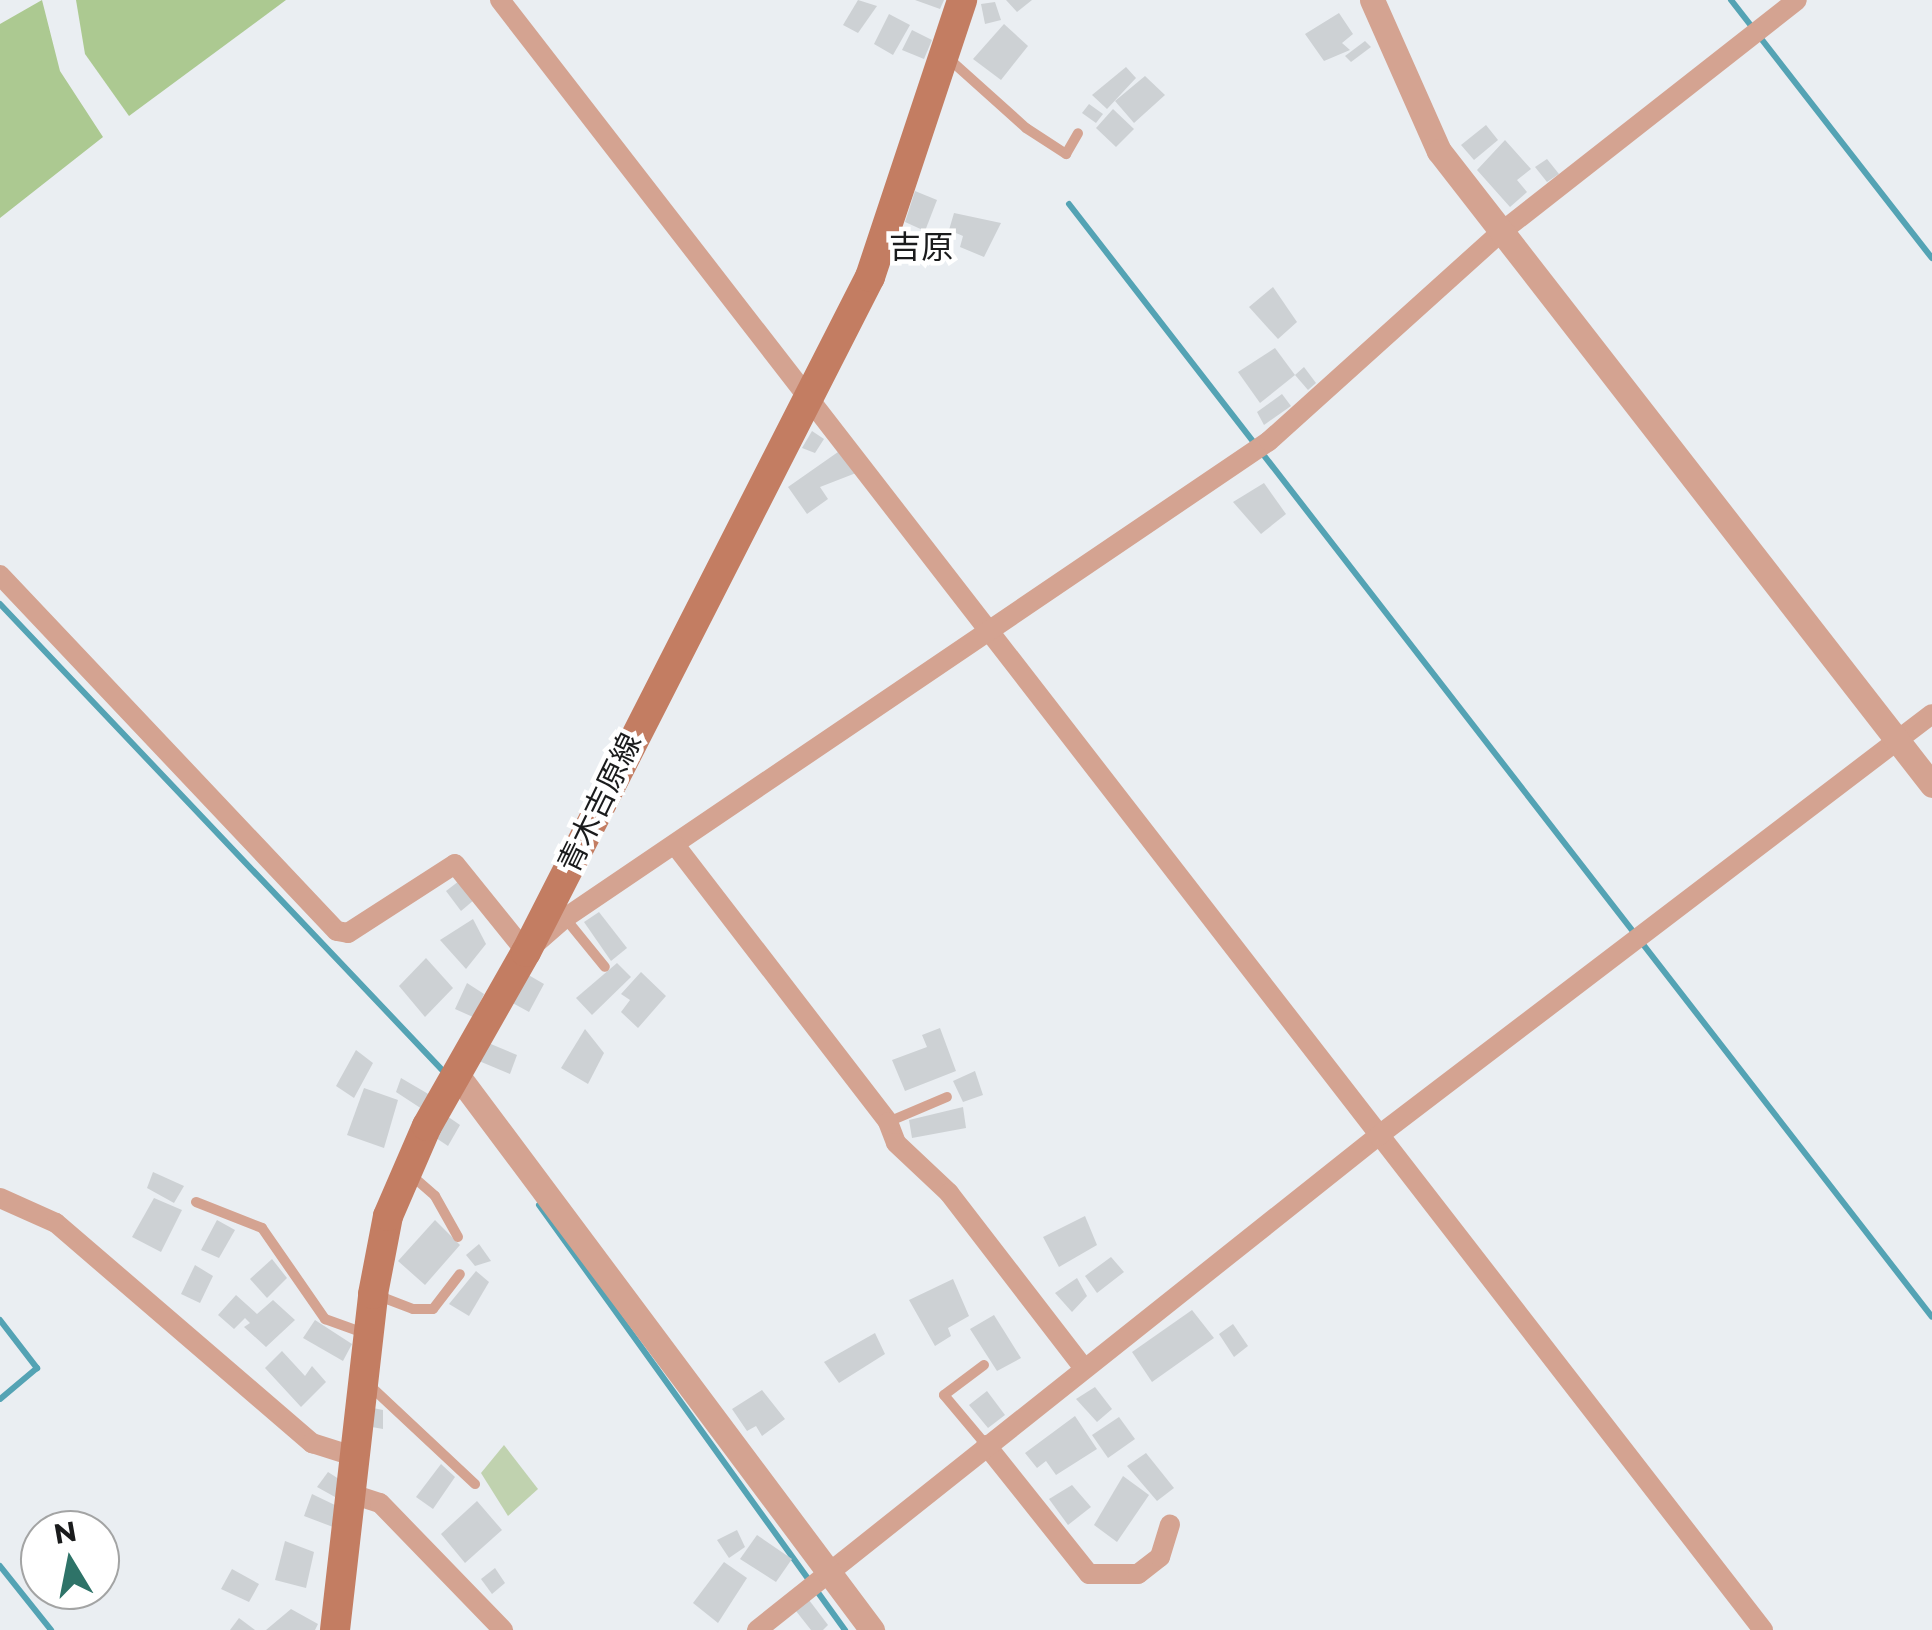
<!DOCTYPE html>
<meta charset="utf-8">
<style>
body{margin:0}
#map{position:relative;width:1932px;height:1630px;overflow:hidden;background:#eaeef2;font-family:Montserrat,"Noto Sans JP",sans-serif}
div>[style]{position:absolute}
.green>*{inset:0;background:#c0d2af}
.forest>*{inset:0;background:#acc991}
.stream>*{height:6px;margin:-3px;padding:0 3px;transform-origin:3px;border-radius:3px;background:#54a3b4}
.building>*{inset:0;background:#cdd1d4}
.service>*{height:10px;margin:-5px;padding:0 5px;transform-origin:5px;border-radius:5px;background:#d4a391}
.minor>*{height:20px;margin:-10px;padding:0 10px;transform-origin:10px;border-radius:10px;background:#d4a391}
.tertiary>*{height:25px;margin:-12.5px;padding:0 12.5px;transform-origin:12.5px;border-radius:12.5px;background:#d4a391}
.secondary>*{height:30px;margin:-15px;padding:0 15px;transform-origin:15px;border-radius:15px;background:#c37d62}
span{translate:-50% -50%;white-space:nowrap;text-align:center;line-height:1.15;-webkit-text-stroke:9px #fff;paint-order:stroke}
.street-label{font-size:30px;color:#1a1b1c}
.neighbourhood-label{font-size:32px;color:#1a1b1c}
.north{position:absolute;left:20px;top:1510px;width:100px;height:100px;box-sizing:border-box;background:#fff;border:2px solid #a3a4a4;border-radius:50%;rotate:350deg;font-size:28px;font-weight:700;line-height:40px;text-align:center;color:#1a1b1c}
.north::after{content:'';display:block;margin:auto;width:35px;height:45px;background:#2e7368;clip-path:polygon(50% 0,100% 100%,50% 72%,0 100%)}
</style>
<div id="map">
<div class="green">
<div style="clip-path:polygon(504px 1445px,538px 1489px,508px 1516px,481px 1473px)"></div>
</div>
<div class="forest">
<div style="clip-path:polygon(42px 0,60px 71px,103px 137px,0 218px,0 24px)"></div>
<div style="clip-path:polygon(76px 0,286px 0,129px 116px,85px 54px)"></div>
</div>
<div class="stream">
<div style="left:1731px;top:0;width:327px;rotate:52.1deg"></div>
<div style="left:1069px;top:204px;width:1408px;rotate:52.21deg"></div>
<div style="left:0;top:604px;width:647px;rotate:46.5deg"></div>
<div style="left:539px;top:1205px;width:524px;rotate:54.25deg"></div>
<div style="left:0;top:1320px;width:61px;rotate:52.4deg"></div>
<div style="left:37px;top:1368px;width:48px;rotate:140deg"></div>
<div style="left:0;top:1566px;width:82px;rotate:51.4deg"></div>
</div>
<div class="building">
<div style="clip-path:polygon(858px 0,877px 6px,858px 33px,843px 25px)"></div>
<div style="clip-path:polygon(915px 0,944px 0,940px 9px)"></div>
<div style="clip-path:polygon(1006px 0,1032px 0,1017px 12px)"></div>
<div style="clip-path:polygon(995px 2px,1001px 20px,985px 24px,981px 4px)"></div>
<div style="clip-path:polygon(1339px 13px,1353px 34px,1342px 43px,1350px 50px,1324px 61px,1305px 34px)"></div>
<div style="clip-path:polygon(889px 14px,910px 25px,893px 55px,874px 44px)"></div>
<div style="clip-path:polygon(1004px 24px,1028px 46px,1001px 80px,973px 59px)"></div>
<div style="clip-path:polygon(912px 30px,932px 40px,924px 59px,902px 50px)"></div>
<div style="clip-path:polygon(1365px 41px,1371px 47px,1351px 62px,1345px 56px)"></div>
<div style="clip-path:polygon(1126px 67px,1136px 78px,1107px 109px,1092px 95px)"></div>
<div style="clip-path:polygon(1145px 76px,1165px 95px,1134px 123px,1115px 101px)"></div>
<div style="clip-path:polygon(1089px 104px,1103px 114px,1096px 123px,1082px 113px)"></div>
<div style="clip-path:polygon(1113px 109px,1134px 129px,1116px 147px,1096px 128px)"></div>
<div style="clip-path:polygon(1486px 125px,1498px 140px,1474px 160px,1461px 145px)"></div>
<div style="clip-path:polygon(1505px 140px,1531px 169px,1517px 180px,1527px 192px,1510px 207px,1477px 170px)"></div>
<div style="clip-path:polygon(1547px 159px,1559px 174px,1547px 182px,1535px 167px)"></div>
<div style="clip-path:polygon(915px 191px,937px 200px,925px 231px,905px 222px)"></div>
<div style="clip-path:polygon(954px 213px,1001px 223px,984px 257px,960px 247px,963px 236px,949px 230px)"></div>
<div style="clip-path:polygon(1273px 287px,1297px 322px,1278px 339px,1249px 307px)"></div>
<div style="clip-path:polygon(1275px 348px,1295px 375px,1260px 403px,1238px 372px)"></div>
<div style="clip-path:polygon(1304px 367px,1316px 383px,1308px 390px,1295px 375px)"></div>
<div style="clip-path:polygon(1282px 394px,1291px 406px,1264px 425px,1257px 412px)"></div>
<div style="clip-path:polygon(812px 431px,824px 439px,815px 453px,802px 448px)"></div>
<div style="clip-path:polygon(838px 452px,856px 473px,820px 487px,828px 499px,807px 514px,788px 487px)"></div>
<div style="clip-path:polygon(1264px 483px,1286px 514px,1261px 534px,1233px 502px)"></div>
<div style="clip-path:polygon(459px 881px,474px 900px,461px 911px,446px 891px)"></div>
<div style="clip-path:polygon(599px 912px,627px 948px,611px 961px,584px 922px)"></div>
<div style="clip-path:polygon(473px 919px,486px 944px,466px 969px,440px 940px)"></div>
<div style="clip-path:polygon(426px 958px,453px 988px,425px 1017px,399px 986px)"></div>
<div style="clip-path:polygon(617px 963px,631px 977px,592px 1015px,576px 998px)"></div>
<div style="clip-path:polygon(641px 972px,666px 996px,638px 1028px,621px 1012px,630px 1000px,621px 994px)"></div>
<div style="clip-path:polygon(525px 973px,544px 984px,529px 1012px,509px 1001px)"></div>
<div style="clip-path:polygon(467px 983px,484px 994px,473px 1017px,455px 1009px)"></div>
<div style="clip-path:polygon(940px 1028px,956px 1071px,905px 1091px,892px 1060px,927px 1047px,922px 1035px)"></div>
<div style="clip-path:polygon(585px 1029px,604px 1053px,588px 1084px,561px 1068px)"></div>
<div style="clip-path:polygon(486px 1042px,517px 1055px,510px 1074px,479px 1061px)"></div>
<div style="clip-path:polygon(356px 1050px,373px 1063px,354px 1098px,336px 1086px)"></div>
<div style="clip-path:polygon(975px 1071px,983px 1095px,963px 1102px,953px 1081px)"></div>
<div style="clip-path:polygon(401px 1078px,430px 1095px,422px 1109px,396px 1092px)"></div>
<div style="clip-path:polygon(364px 1088px,398px 1100px,384px 1148px,347px 1135px)"></div>
<div style="clip-path:polygon(963px 1107px,966px 1128px,912px 1138px,909px 1120px)"></div>
<div style="clip-path:polygon(447px 1116px,460px 1125px,448px 1146px,436px 1138px)"></div>
<div style="clip-path:polygon(153px 1172px,184px 1186px,174px 1203px,147px 1188px)"></div>
<div style="clip-path:polygon(154px 1198px,182px 1210px,161px 1252px,132px 1237px)"></div>
<div style="clip-path:polygon(1085px 1216px,1097px 1245px,1059px 1267px,1043px 1237px)"></div>
<div style="clip-path:polygon(217px 1220px,235px 1230px,219px 1258px,201px 1250px)"></div>
<div style="clip-path:polygon(435px 1220px,460px 1245px,425px 1285px,398px 1261px)"></div>
<div style="clip-path:polygon(479px 1244px,491px 1261px,475px 1266px,466px 1255px)"></div>
<div style="clip-path:polygon(1111px 1257px,1124px 1272px,1097px 1293px,1085px 1276px)"></div>
<div style="clip-path:polygon(272px 1259px,287px 1278px,267px 1298px,250px 1279px)"></div>
<div style="clip-path:polygon(195px 1265px,213px 1276px,200px 1303px,181px 1294px)"></div>
<div style="clip-path:polygon(476px 1271px,489px 1282px,469px 1316px,449px 1304px)"></div>
<div style="clip-path:polygon(1077px 1278px,1087px 1296px,1072px 1312px,1055px 1293px)"></div>
<div style="clip-path:polygon(953px 1279px,969px 1316px,948px 1328px,951px 1336px,935px 1346px,909px 1300px)"></div>
<div style="clip-path:polygon(236px 1295px,257px 1314px,273px 1300px,295px 1320px,266px 1347px,244px 1327px,250px 1323px,245px 1318px,234px 1329px,218px 1315px)"></div>
<div style="clip-path:polygon(1192px 1310px,1214px 1338px,1152px 1382px,1132px 1352px)"></div>
<div style="clip-path:polygon(994px 1315px,1021px 1358px,997px 1371px,970px 1329px)"></div>
<div style="clip-path:polygon(315px 1320px,352px 1344px,343px 1361px,303px 1338px)"></div>
<div style="clip-path:polygon(1233px 1324px,1248px 1346px,1234px 1357px,1219px 1334px)"></div>
<div style="clip-path:polygon(875px 1333px,885px 1354px,839px 1383px,824px 1362px)"></div>
<div style="clip-path:polygon(282px 1351px,305px 1376px,312px 1366px,326px 1382px,301px 1407px,265px 1368px)"></div>
<div style="clip-path:polygon(1095px 1387px,1112px 1409px,1097px 1422px,1076px 1399px)"></div>
<div style="clip-path:polygon(762px 1390px,785px 1419px,762px 1436px,756px 1426px,747px 1431px,732px 1409px)"></div>
<div style="clip-path:polygon(987px 1391px,1005px 1415px,988px 1428px,969px 1405px)"></div>
<div style="clip-path:polygon(373px 1408px,383px 1410px,383px 1429px,372px 1427px)"></div>
<div style="clip-path:polygon(1075px 1416px,1097px 1449px,1056px 1475px,1046px 1461px,1037px 1468px,1025px 1453px)"></div>
<div style="clip-path:polygon(1119px 1417px,1135px 1439px,1108px 1458px,1092px 1435px)"></div>
<div style="clip-path:polygon(1146px 1453px,1174px 1488px,1157px 1501px,1127px 1466px)"></div>
<div style="clip-path:polygon(441px 1464px,455px 1477px,433px 1509px,416px 1497px)"></div>
<div style="clip-path:polygon(328px 1472px,342px 1481px,335px 1497px,317px 1487px)"></div>
<div style="clip-path:polygon(1123px 1476px,1149px 1495px,1117px 1542px,1094px 1525px)"></div>
<div style="clip-path:polygon(1072px 1485px,1091px 1507px,1068px 1525px,1049px 1499px)"></div>
<div style="clip-path:polygon(312px 1494px,339px 1507px,333px 1527px,304px 1516px)"></div>
<div style="clip-path:polygon(477px 1501px,502px 1530px,465px 1563px,441px 1534px)"></div>
<div style="clip-path:polygon(737px 1530px,745px 1547px,729px 1558px,717px 1540px)"></div>
<div style="clip-path:polygon(757px 1535px,792px 1559px,776px 1582px,740px 1559px)"></div>
<div style="clip-path:polygon(285px 1541px,314px 1552px,306px 1588px,275px 1580px)"></div>
<div style="clip-path:polygon(724px 1562px,747px 1578px,718px 1623px,693px 1603px)"></div>
<div style="clip-path:polygon(495px 1568px,505px 1583px,492px 1594px,481px 1579px)"></div>
<div style="clip-path:polygon(232px 1569px,259px 1584px,249px 1602px,221px 1589px)"></div>
<div style="clip-path:polygon(809px 1600px,828px 1625px,823px 1630px,811px 1630px,796px 1611px)"></div>
<div style="clip-path:polygon(291px 1609px,318px 1624px,315px 1630px,266px 1630px)"></div>
<div style="clip-path:polygon(239px 1618px,255px 1630px,230px 1630px)"></div>
</div>
<div class="service">
<div style="left:948px;top:58px;width:105px;rotate:41.9deg"></div>
<div style="left:1026px;top:128px;width:48px;rotate:33deg"></div>
<div style="left:1066px;top:154px;width:24px;rotate:-60deg"></div>
<div style="left:565px;top:918px;width:63px;rotate:50.8deg"></div>
<div style="left:888px;top:1122px;width:64px;rotate:-23deg"></div>
<div style="left:410px;top:1174px;width:33px;rotate:41deg"></div>
<div style="left:435px;top:1196px;width:47px;rotate:60.7deg"></div>
<div style="left:196px;top:1202px;width:71px;rotate:21.5deg"></div>
<div style="left:262px;top:1228px;width:111px;rotate:55.3deg"></div>
<div style="left:325px;top:1319px;width:45px;rotate:19.7deg"></div>
<div style="left:379px;top:1296px;width:36px;rotate:21deg"></div>
<div style="left:413px;top:1309px;width:20px"></div>
<div style="left:433px;top:1309px;width:44px;rotate:-52.4deg"></div>
<div style="left:984px;top:1365px;width:50px;rotate:143.1deg"></div>
<div style="left:944px;top:1395px;width:65px;rotate:50deg"></div>
<div style="left:367px;top:1383px;width:148px;rotate:43.1deg"></div>
</div>
<div class="minor">
<div style="left:500px;top:0;width:2062px;rotate:52.23deg"></div>
<div style="left:0;top:575px;width:490px;rotate:46.6deg"></div>
<div style="left:337px;top:931px;width:11px;rotate:10deg"></div>
<div style="left:348px;top:933px;width:127px;rotate:-32.8deg"></div>
<div style="left:455px;top:864px;width:113px;rotate:51.1deg"></div>
<div style="left:526px;top:952px;width:52px;rotate:-41.1deg"></div>
<div style="left:565px;top:918px;width:850px;rotate:-34.12deg"></div>
<div style="left:1269px;top:441px;width:311px;rotate:-42deg"></div>
<div style="left:1500px;top:233px;width:377px;rotate:-38.1deg"></div>
<div style="left:675px;top:845px;width:349px;rotate:52.4deg"></div>
<div style="left:888px;top:1122px;width:22px;rotate:69deg"></div>
<div style="left:896px;top:1143px;width:73px;rotate:43.3deg"></div>
<div style="left:949px;top:1193px;width:221px;rotate:52.4deg"></div>
<div style="left:0;top:1198px;width:61px;rotate:24.1deg"></div>
<div style="left:56px;top:1223px;width:338px;rotate:40.7deg"></div>
<div style="left:312px;top:1443px;width:43px;rotate:17.6deg"></div>
<div style="left:986px;top:1445px;width:165px;rotate:51.4deg"></div>
<div style="left:1089px;top:1574px;width:49px"></div>
<div style="left:1138px;top:1574px;width:28px;rotate:-38deg"></div>
<div style="left:1160px;top:1557px;width:34px;rotate:-73deg"></div>
<div style="left:352px;top:1494px;width:29px;rotate:18deg"></div>
<div style="left:380px;top:1503px;width:177px;rotate:45.9deg"></div>
<div style="left:757px;top:1630px;width:794px;rotate:-38.5deg"></div>
<div style="left:1378px;top:1136px;width:696px;rotate:-37.3deg"></div>
</div>
<div class="tertiary">
<div style="left:1372px;top:0;width:165px;rotate:66.1deg"></div>
<div style="left:1439px;top:151px;width:803px;rotate:52.13deg"></div>
<div style="left:458px;top:1076px;width:692px;rotate:53.23deg"></div>
</div>
<div class="secondary">
<div style="left:335px;top:1630px;width:338px;rotate:-83.5deg"></div>
<div style="left:373px;top:1294px;width:79px;rotate:-79.1deg"></div>
<div style="left:388px;top:1216px;width:98px;rotate:-66.6deg"></div>
<div style="left:427px;top:1126px;width:200px;rotate:-60.4deg"></div>
<div style="left:526px;top:952px;width:758px;rotate:-63deg"></div>
<div style="left:870px;top:277px;width:292px;rotate:-71.6deg"></div>
</div>
<div class="street-label">
<span style="left:600px;top:803px;rotate:-64deg">青木吉原線</span>
</div>
<div class="neighbourhood-label">
<span style="left:921px;top:247px">吉原</span>
</div>
<div class="north">N</div>
</div>
